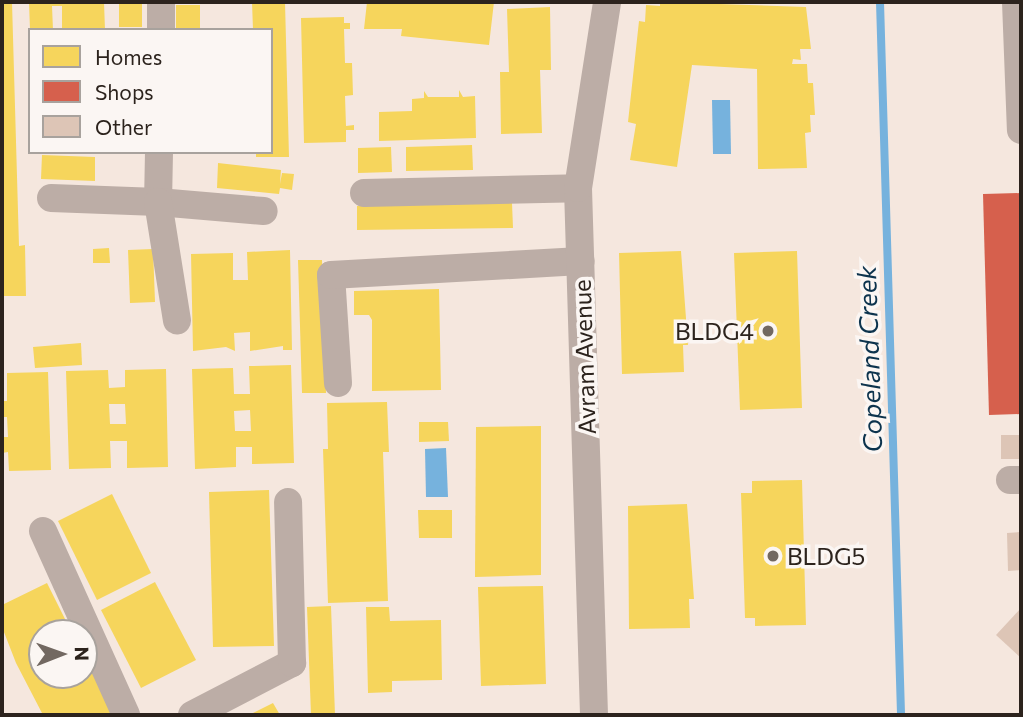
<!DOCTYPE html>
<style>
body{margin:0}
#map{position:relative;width:1023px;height:717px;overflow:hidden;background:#f5e7de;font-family:Commissioner,sans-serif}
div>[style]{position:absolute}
.water>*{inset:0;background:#76b2dd}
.homes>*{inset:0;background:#f6d55c}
.shops>*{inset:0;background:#d6604d}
.stream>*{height:8px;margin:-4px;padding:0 4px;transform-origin:4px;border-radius:4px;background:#76b2dd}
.building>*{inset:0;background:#ddc5b6}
.minor>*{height:28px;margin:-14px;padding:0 14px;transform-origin:14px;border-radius:14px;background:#bcada6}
.dots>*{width:19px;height:19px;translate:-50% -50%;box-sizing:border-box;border:4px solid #fbf6f3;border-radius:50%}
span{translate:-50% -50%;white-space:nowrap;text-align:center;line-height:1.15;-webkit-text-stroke:7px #fbf6f3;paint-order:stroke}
.poi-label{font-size:24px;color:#2c231d}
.right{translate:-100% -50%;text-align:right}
.left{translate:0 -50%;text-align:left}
.street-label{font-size:24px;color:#2c231d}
.water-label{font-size:26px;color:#0c334d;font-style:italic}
.frame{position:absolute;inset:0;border:4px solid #2c231d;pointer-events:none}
.legend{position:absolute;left:28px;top:28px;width:245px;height:126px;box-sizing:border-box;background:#fbf6f3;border:2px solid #a8a29d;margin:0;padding:9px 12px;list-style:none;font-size:21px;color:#2c231d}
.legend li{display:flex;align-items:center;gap:14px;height:35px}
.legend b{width:35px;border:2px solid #a8a29d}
.north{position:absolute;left:28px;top:619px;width:70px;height:70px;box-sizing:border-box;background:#fbf6f3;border:2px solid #a8a29d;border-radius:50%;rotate:89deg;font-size:19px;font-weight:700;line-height:28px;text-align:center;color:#2c231d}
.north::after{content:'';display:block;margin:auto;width:24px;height:32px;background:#726861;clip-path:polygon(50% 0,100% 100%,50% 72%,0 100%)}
</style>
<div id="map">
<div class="water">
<div style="clip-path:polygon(712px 100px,730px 100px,731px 154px,713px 154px)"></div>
<div style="clip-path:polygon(446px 448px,448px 497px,426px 497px,425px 449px)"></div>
</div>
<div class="homes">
<div style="clip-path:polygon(2px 2px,12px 2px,19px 246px,25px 245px,26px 296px,2px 296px)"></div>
<div style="clip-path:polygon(29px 2px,104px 2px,105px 30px,62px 30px,62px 6px,52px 6px,53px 30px,30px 30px)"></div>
<div style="clip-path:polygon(119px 2px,142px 2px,142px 27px,119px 27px)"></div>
<div style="clip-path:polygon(252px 2px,285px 2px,289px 157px,256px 157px,256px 152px,271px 152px,271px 30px,253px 30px)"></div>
<div style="clip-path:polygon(367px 2px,494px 2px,489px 45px,401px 36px,402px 29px,364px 29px)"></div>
<div style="clip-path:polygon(660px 2px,806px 7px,811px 49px,800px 49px,801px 60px,793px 59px,792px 64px,807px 64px,808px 83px,813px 83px,815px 115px,810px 115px,811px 132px,805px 133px,807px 168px,758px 169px,757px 69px,692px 65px,677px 167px,630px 160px,636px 124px,628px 122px,639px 21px,645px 22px,646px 5px,660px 6px)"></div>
<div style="clip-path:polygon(176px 5px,200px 5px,200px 30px,176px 30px)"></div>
<div style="clip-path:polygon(550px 7px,551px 70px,540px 70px,542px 133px,501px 134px,500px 72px,509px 72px,507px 9px)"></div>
<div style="clip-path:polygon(344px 17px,344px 23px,350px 23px,350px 29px,344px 29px,345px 63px,352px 63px,353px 95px,345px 96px,346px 126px,354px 125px,354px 130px,346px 130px,346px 142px,304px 143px,301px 18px)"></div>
<div style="clip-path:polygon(459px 90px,463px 97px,475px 96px,476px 138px,379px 141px,379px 112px,412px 111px,412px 99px,424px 98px,424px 91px,428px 97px,459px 97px)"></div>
<div style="clip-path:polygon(472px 145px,473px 170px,406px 171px,406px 147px)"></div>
<div style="clip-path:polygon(391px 147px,392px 172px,358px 173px,358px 148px)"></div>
<div style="clip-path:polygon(42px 155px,95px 157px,95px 181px,41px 179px)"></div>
<div style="clip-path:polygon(218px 163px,281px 170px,280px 184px,282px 173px,294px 174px,292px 190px,280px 188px,279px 194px,217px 188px)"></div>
<div style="clip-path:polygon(512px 203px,513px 228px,357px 230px,357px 206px)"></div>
<div style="clip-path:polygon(109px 248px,110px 263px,93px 263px,93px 249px)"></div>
<div style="clip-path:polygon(153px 249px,155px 302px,130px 303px,128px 250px)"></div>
<div style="clip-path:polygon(290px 250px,292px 350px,283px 350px,283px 346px,250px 351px,250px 332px,234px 333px,235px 351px,226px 347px,193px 351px,191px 254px,233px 253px,233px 280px,248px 280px,247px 252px)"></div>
<div style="clip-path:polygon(681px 251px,688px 345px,683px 345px,684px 372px,622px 374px,619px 253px)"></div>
<div style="clip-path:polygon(797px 251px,802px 408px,740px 410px,734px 253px)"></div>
<div style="clip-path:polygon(298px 260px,322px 260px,326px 393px,302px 393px)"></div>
<div style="clip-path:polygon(439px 289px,441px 390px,372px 391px,372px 320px,369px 315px,354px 315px,354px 291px)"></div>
<div style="clip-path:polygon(81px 343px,82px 365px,35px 368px,33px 347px)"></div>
<div style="clip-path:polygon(evenodd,291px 365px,294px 463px,252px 464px,252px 447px,236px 447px,236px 467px,195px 469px,192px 369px,233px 368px,234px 394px,250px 394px,249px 366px,291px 365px,250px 410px,251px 431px,235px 431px,234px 411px,250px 410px)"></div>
<div style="clip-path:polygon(evenodd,166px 369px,168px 467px,127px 468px,127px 441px,110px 441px,111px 468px,69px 469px,66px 371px,108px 370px,109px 388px,125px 387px,125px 370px,166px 369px,109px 404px,125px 404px,126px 424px,110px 424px,109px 404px)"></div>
<div style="clip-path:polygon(48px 372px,51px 470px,9px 471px,8px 452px,2px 453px,2px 437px,8px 437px,7px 417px,2px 417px,2px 401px,7px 401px,7px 373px)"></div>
<div style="clip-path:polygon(387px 402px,389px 452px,383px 452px,388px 601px,328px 603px,323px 449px,328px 449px,327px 403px)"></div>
<div style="clip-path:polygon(419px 422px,448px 422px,449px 441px,419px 442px)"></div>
<div style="clip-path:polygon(541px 426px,541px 575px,475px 577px,476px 427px)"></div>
<div style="clip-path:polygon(802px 480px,806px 625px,755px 626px,755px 618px,745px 618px,741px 493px,752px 493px,752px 481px)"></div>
<div style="clip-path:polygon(269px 490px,274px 646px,213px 647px,209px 492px)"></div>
<div style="clip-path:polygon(112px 494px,151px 573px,97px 600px,58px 521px)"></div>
<div style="clip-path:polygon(687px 504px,694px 599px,689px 599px,690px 628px,629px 629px,628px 506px)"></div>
<div style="clip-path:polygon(418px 510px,452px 510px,452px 538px,419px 538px)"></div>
<div style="clip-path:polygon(155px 582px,196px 660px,141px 688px,101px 610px)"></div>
<div style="clip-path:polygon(47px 583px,72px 633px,42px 633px,42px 675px,84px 675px,84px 656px,114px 715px,43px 715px,16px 663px,2px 627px,2px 605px)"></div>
<div style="clip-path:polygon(543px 586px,546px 684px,481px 686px,478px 587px)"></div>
<div style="clip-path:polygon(331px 606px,335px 715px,311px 715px,307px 607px)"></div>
<div style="clip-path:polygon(366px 607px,389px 607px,390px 621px,441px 620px,442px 680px,392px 681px,392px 692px,368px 693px)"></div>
<div style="clip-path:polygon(273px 703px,280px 715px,249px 715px)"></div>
</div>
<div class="shops">
<div style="clip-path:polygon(1021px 193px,1021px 414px,989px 415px,983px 194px)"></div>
</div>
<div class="stream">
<div style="left:880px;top:2px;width:713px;rotate:88.31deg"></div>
</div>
<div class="building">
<div style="clip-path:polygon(1001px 435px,1021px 435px,1021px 459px,1001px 459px)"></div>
<div style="clip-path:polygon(1021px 532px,1021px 570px,1008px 571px,1007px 533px)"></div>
<div style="clip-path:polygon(1021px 608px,1021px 658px,996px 635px)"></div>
</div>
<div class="minor">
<div style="left:1016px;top:2px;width:128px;rotate:87.8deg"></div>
<div style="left:161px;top:30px;width:28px;rotate:-90deg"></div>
<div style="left:159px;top:152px;width:50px;rotate:91.1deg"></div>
<div style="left:158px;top:202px;width:106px;rotate:4.9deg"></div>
<div style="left:364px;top:193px;width:214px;rotate:-1.3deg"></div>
<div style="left:51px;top:198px;width:107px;rotate:2.1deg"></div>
<div style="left:158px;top:202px;width:120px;rotate:80.9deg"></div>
<div style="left:338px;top:383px;width:108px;rotate:-93.7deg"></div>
<div style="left:331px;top:275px;width:250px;rotate:-3.2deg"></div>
<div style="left:1010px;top:480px;width:11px"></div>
<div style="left:43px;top:531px;width:202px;rotate:65.7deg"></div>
<div style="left:192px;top:715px;width:113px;rotate:-27.5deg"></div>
<div style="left:292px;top:663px;width:161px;rotate:-91.4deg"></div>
<div style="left:594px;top:715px;width:527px;rotate:-91.74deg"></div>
<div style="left:578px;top:188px;width:188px;rotate:-81.1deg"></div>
</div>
<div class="dots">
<div style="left:768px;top:331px;background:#726861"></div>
<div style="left:773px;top:556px;background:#726861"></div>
</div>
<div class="poi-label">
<span class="right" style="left:754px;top:331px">BLDG4</span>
<span class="left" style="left:787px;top:556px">BLDG5</span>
</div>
<div class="street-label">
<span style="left:584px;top:357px;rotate:-92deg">Avram Avenue</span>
</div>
<div class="water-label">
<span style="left:869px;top:359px;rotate:-92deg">Copeland Creek</span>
</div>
<div class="frame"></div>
<ul class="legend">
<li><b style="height:19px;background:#f6d55c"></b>Homes</li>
<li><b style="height:19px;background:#d6604d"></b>Shops</li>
<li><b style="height:19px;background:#ddc5b6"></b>Other</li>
</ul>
<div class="north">N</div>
</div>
